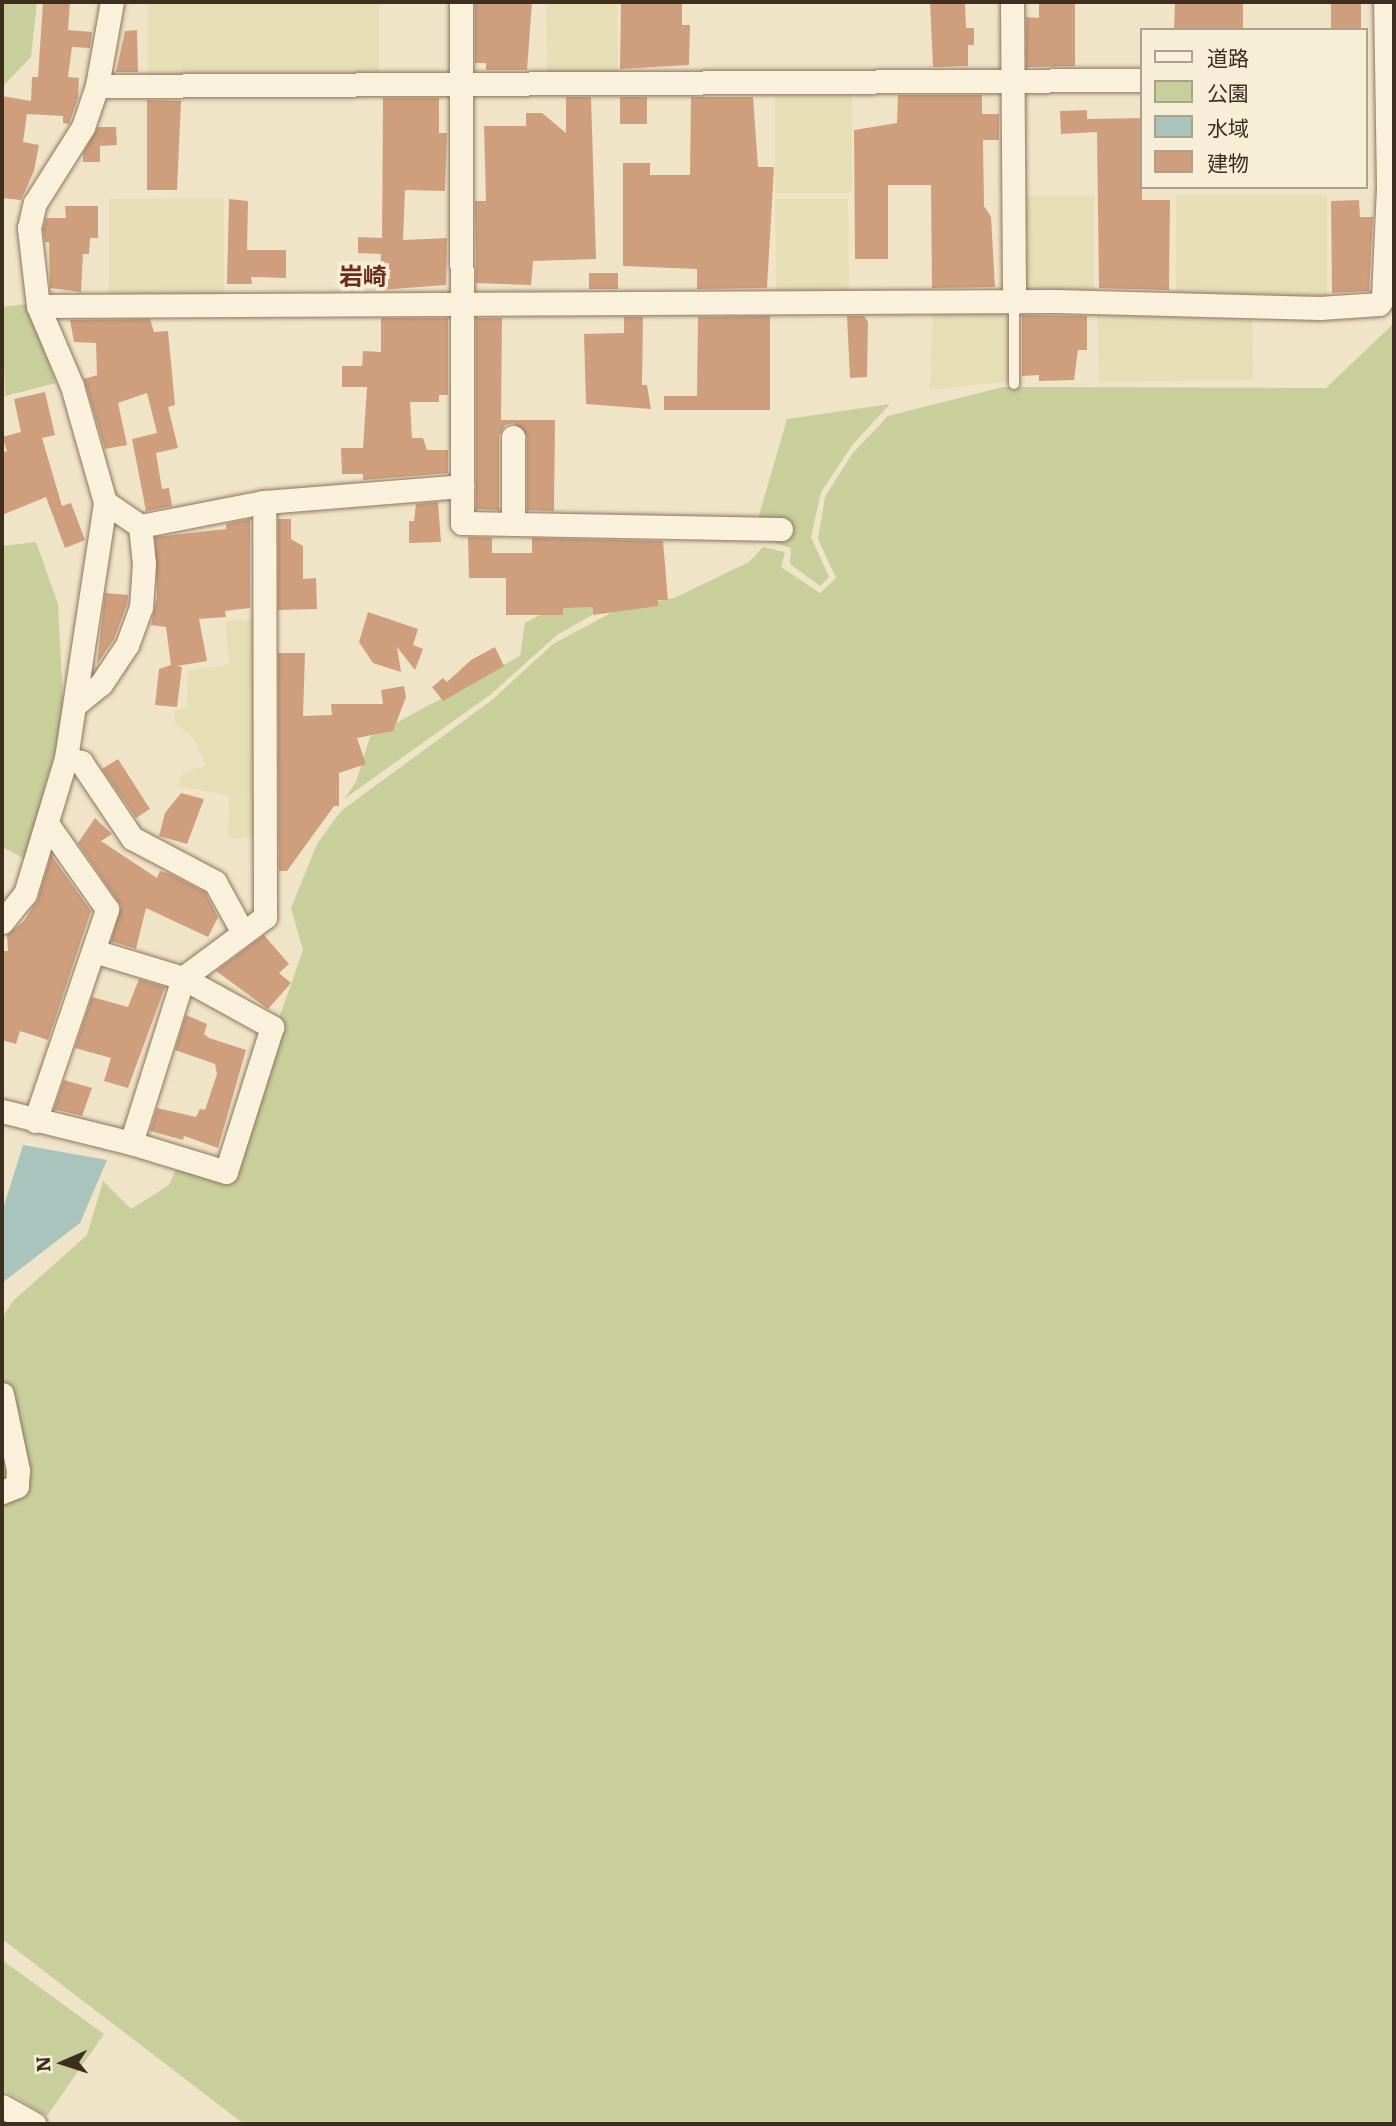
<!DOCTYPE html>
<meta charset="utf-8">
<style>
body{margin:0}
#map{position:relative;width:1396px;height:2126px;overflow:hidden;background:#f0e4c8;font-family:Literata,"Noto Sans JP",serif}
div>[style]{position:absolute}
.farmland>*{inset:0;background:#e6deb5}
.green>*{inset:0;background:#c9cf9b}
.water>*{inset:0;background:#a9c4bc}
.building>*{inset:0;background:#cf9f7d}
.roads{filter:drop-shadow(0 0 2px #8d765c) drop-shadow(0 0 2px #8d765c)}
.lane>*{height:10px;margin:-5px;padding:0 5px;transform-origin:5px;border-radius:5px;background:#faf1dc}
.street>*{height:23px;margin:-11.5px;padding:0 11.5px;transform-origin:11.5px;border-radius:11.5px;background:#faf1dc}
span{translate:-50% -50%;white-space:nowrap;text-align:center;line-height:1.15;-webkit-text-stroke:7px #f7eed8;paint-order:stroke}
.quarter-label{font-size:24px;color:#6b2e1e;font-weight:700}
.frame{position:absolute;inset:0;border:4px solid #3d2e20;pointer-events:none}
.legend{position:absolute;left:1140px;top:28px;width:228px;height:161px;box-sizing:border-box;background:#f7eed8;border:2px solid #ada18e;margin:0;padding:9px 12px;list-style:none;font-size:21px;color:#3d2e20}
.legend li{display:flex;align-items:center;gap:14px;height:35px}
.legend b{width:35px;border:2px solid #ada18e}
.north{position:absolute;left:28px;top:2028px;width:70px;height:70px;-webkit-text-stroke:5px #f7eed8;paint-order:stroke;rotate:267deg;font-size:19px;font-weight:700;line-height:28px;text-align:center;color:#3d2e20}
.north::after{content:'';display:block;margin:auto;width:24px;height:32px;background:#3d2e20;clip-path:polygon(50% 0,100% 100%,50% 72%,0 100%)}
</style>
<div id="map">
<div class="farmland">
<div style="clip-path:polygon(148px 2px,379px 2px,379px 76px,148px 78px)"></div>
<div style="clip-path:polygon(546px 2px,617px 2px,618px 77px,547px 78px)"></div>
<div style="clip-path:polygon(775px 92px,852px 92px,852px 193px,775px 193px)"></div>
<div style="clip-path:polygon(1094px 195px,1094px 293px,1023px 295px,1018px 196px)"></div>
<div style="clip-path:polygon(1176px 195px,1327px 195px,1327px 302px,1176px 302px)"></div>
<div style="clip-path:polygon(224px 198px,224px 296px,109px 296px,109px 199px)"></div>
<div style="clip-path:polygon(775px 199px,848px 199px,849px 300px,776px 300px)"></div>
<div style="clip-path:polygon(1097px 305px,1252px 307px,1253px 380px,1099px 382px)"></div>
<div style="clip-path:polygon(933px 310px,997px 310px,1010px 321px,1011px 381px,930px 390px)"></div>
<div style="clip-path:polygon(259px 617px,262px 838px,228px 838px,229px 795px,177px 786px,182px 774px,206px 765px,193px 738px,174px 722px,175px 710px,187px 708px,188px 671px,229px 664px,225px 622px)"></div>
</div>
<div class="green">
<div style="clip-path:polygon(2px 2px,37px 2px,31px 57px,2px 87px)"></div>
<div style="clip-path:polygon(27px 304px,56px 383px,5px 396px,2px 307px)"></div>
<div style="clip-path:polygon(1394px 323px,1394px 2124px,244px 2124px,2px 1939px,2px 1318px,13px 1301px,87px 1235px,103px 1181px,131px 1209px,169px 1185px,179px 1163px,224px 1175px,303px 950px,291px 908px,317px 844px,341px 811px,492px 700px,553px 644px,620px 608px,674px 598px,749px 562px,763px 547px,785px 552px,781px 567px,820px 593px,836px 578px,818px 539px,825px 497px,852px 454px,888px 416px,1003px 387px,1326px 388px)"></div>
<div style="clip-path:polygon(890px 404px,853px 444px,821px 492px,811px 537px,829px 577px,820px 586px,790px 564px,791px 548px,753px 536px,787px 419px)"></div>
<div style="clip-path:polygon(36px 542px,58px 604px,64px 719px,25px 859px,2px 847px,2px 546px)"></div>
<div style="clip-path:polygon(555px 607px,606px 607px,557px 635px,490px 695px,344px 799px,356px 782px,370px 737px,520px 656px,525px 623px)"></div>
<div style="clip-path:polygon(2px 1960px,104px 2034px,47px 2116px,2px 2089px)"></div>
</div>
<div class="water">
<div style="clip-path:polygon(23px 1145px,107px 1160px,80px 1223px,2px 1283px,2px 1212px)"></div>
</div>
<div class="building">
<div style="clip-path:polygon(43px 2px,70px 2px,68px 30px,92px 32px,90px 48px,72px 47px,68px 77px,79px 78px,78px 98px,69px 124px,63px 123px,63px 116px,27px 114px,23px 142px,39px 145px,34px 171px,21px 200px,2px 198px,2px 96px,31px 101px,32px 77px,38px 77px)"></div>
<div style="clip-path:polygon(475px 2px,532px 2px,527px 70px,486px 70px,486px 63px,475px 63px)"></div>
<div style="clip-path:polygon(621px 2px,682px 2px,682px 25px,690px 25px,689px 65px,620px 69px)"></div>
<div style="clip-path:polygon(930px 2px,965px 2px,966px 28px,974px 28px,974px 45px,968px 45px,968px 66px,933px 67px)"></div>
<div style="clip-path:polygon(1175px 2px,1243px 2px,1243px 30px,1174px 30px)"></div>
<div style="clip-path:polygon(1331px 2px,1361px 2px,1361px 30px,1331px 30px)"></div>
<div style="clip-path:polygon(1039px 3px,1075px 3px,1075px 66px,1026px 67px,1026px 17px,1039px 18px)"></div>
<div style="clip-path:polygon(137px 30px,138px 72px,116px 72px,125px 31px)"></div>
<div style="clip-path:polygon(898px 95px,982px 95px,982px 114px,999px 114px,999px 140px,983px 140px,984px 206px,991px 217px,995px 287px,932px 288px,931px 185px,888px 185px,888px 259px,855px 259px,854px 130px,897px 123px)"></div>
<div style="clip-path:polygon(566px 97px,591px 97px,596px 259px,533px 261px,531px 285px,476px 283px,475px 201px,486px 201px,484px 126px,526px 126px,526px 113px,542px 113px,566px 133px)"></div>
<div style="clip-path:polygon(620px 97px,647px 97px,647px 124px,620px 124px)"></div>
<div style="clip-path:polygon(691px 97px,753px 97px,758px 167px,774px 167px,767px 288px,697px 289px,697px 269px,623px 266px,623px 163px,650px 163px,650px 175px,690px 175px)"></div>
<div style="clip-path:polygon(383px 98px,439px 98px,439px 133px,447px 133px,445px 191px,405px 190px,403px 240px,447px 238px,446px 285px,379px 290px,381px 254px,358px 253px,358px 237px,382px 238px)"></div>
<div style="clip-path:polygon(147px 100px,181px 101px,177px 190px,147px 190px)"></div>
<div style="clip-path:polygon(1087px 110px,1087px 119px,1142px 118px,1142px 200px,1170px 200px,1169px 290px,1099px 288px,1097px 132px,1061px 134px,1060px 111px)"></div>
<div style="clip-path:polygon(98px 127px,116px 127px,117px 145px,100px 146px,100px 162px,83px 162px,83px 153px)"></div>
<div style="clip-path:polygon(229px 199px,248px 201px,247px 250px,286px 250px,286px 278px,251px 277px,252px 284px,227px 284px)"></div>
<div style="clip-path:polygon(1359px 200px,1360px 217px,1373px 217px,1369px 291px,1332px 293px,1331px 201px)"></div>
<div style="clip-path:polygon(65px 206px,98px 206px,98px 238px,90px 238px,89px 254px,83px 254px,81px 292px,50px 288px,49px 242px,45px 242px,43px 229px,46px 218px,66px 218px)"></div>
<div style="clip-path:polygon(589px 273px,618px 273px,618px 289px,589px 289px)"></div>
<div style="clip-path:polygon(1022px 315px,1087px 316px,1087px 350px,1078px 350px,1074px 380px,1039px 381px,1039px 375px,1022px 376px)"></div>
<div style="clip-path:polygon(770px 316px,770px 410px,664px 410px,664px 396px,697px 396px,698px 317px)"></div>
<div style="clip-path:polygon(847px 316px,864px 316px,868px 322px,867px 377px,850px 378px)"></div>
<div style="clip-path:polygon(624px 317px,643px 317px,642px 385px,647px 385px,651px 409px,586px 404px,584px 334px,624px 333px)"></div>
<div style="clip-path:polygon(381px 318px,448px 318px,448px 395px,439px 395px,439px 402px,410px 402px,412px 438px,423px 438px,427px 450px,448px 450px,448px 473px,363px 480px,363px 474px,342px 474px,341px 448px,363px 448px,367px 387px,342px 387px,342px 366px,362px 366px,363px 351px,381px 352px)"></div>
<div style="clip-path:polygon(476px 318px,502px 318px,501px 420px,555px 420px,554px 511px,527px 510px,527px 436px,514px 423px,505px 425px,499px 436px,499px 510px,476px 509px)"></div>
<div style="clip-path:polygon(150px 319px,154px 332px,168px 331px,175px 405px,168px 407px,178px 448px,156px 453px,162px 489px,169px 488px,172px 506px,146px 511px,132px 439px,157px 433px,147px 393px,118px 403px,127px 445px,105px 449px,84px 379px,97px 375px,96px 343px,74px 342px,70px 320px)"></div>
<div style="clip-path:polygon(45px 392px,55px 435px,42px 438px,62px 506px,71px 503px,85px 540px,65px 548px,46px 497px,2px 515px,2px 452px,7px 451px,2px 437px,21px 432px,14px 399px)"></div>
<div style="clip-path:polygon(438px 502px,441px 542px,409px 543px,409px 521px,414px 521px,416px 504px)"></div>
<div style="clip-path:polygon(250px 519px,250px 608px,225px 611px,226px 617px,199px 619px,207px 661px,177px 666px,182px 667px,177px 707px,155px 705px,159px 669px,171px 665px,166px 627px,151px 625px,157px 597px,155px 537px,226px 529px,226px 524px)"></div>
<div style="clip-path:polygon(278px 519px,291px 519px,291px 539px,303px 546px,303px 579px,316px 578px,317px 609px,278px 610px)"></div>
<div style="clip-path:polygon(468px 537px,492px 538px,492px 553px,532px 553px,532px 538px,663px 541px,668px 600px,658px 600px,658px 606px,593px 615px,593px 607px,563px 608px,563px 615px,506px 615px,506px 578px,469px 578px)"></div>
<div style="clip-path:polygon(105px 593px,128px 595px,127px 604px,114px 639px,97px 664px)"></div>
<div style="clip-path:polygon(368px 612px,418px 629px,413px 645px,423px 649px,415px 670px,397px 647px,401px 672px,373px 663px,359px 642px)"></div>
<div style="clip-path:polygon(495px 647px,504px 666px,443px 701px,432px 687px,443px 678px,447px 682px,471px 660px)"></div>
<div style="clip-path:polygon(278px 653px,305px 653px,303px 716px,332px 715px,331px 704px,383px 704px,381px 690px,404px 686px,406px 697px,393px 731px,357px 738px,366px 764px,339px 773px,339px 806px,334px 806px,287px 871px,279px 871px)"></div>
<div style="clip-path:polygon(118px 759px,150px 809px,136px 818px,102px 769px)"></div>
<div style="clip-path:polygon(181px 793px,204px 799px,187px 844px,159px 836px,165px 813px)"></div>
<div style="clip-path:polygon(95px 818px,112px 834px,101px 841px,157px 878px,160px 871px,170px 874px,205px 892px,218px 917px,208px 937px,146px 908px,136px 949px,111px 941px,121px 906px,78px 843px)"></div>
<div style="clip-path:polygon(51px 855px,91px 911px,48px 1040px,20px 1031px,16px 1044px,2px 1040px,2px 951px,8px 951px,7px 935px,24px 921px,38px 899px)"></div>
<div style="clip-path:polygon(264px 935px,289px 964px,279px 973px,291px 983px,268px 1009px,216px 971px)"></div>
<div style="clip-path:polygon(139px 979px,165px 987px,128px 1088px,104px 1081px,111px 1058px,75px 1048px,92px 997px,128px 1007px)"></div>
<div style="clip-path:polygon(186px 1015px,207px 1024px,204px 1034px,209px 1038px,246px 1050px,218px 1148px,184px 1136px,183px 1140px,150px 1131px,157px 1108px,196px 1117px,200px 1109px,205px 1110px,217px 1074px,215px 1064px,175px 1050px)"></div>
<div style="clip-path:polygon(64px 1080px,92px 1088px,82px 1116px,54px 1109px)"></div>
</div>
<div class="roads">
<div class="lane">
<div style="left:1014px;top:384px;width:81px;rotate:-90deg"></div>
</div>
<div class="street">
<div style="left:461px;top:2px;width:521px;rotate:89.89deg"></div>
<div style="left:462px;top:523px;width:319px;rotate:1.1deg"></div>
<div style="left:1012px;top:2px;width:301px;rotate:89.6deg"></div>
<div style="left:97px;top:86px;width:1045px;rotate:-0.33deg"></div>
<div style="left:38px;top:306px;width:1017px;rotate:-0.28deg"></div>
<div style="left:1055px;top:301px;width:265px;rotate:1.5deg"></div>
<div style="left:1320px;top:308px;width:59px;rotate:-3.9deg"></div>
<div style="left:1379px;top:304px;width:7px;rotate:-56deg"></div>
<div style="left:1383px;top:298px;width:111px;rotate:-87.4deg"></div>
<div style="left:1388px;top:187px;width:185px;rotate:-90.9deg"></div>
<div style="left:513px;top:524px;width:87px;rotate:-90deg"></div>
<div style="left:140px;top:526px;width:126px;rotate:-11deg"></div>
<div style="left:76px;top:704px;width:32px;rotate:-39deg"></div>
<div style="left:101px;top:684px;width:47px;rotate:-56.3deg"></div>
<div style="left:127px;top:645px;width:40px;rotate:-69.8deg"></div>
<div style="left:141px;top:607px;width:43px;rotate:-86deg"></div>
<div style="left:144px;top:564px;width:38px;rotate:-96deg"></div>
<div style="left:140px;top:526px;width:42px;rotate:-145.6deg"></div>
<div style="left:66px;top:758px;width:16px;rotate:15deg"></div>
<div style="left:81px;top:762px;width:92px;rotate:56.1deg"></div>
<div style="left:132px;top:838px;width:94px;rotate:27.9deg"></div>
<div style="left:215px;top:882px;width:58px;rotate:61.2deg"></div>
<div style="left:2px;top:922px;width:36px;rotate:-51deg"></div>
<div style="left:25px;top:894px;width:142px;rotate:-73.2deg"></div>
<div style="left:66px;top:758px;width:259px;rotate:-81.3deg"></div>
<div style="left:105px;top:502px;width:121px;rotate:-105.9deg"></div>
<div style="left:72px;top:386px;width:87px;rotate:-113deg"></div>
<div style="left:38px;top:306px;width:79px;rotate:-96.6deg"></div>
<div style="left:29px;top:228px;width:26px;rotate:-77deg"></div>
<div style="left:35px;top:203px;width:90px;rotate:-57.7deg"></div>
<div style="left:83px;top:127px;width:43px;rotate:-71.1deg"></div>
<div style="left:97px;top:86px;width:85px;rotate:-79.9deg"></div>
<div style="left:94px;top:951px;width:93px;rotate:16.9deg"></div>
<div style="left:183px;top:978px;width:102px;rotate:28.8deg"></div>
<div style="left:272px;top:1027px;width:152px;rotate:107.6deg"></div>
<div style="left:226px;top:1172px;width:99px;rotate:-163deg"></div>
<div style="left:2px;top:1111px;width:133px;rotate:13.9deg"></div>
<div style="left:131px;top:1143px;width:173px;rotate:-72.5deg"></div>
<div style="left:183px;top:978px;width:102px;rotate:-36.6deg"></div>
<div style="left:265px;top:917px;width:415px;rotate:-90.1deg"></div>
<div style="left:264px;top:502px;width:199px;rotate:-4.6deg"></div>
<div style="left:35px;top:1121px;width:224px;rotate:-71.2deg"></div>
<div style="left:107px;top:909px;width:103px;rotate:-125.1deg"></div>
<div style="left:2px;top:1394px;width:78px;rotate:78.1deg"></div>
<div style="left:18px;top:1470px;width:16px;rotate:94deg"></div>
<div style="left:17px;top:1486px;width:16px;rotate:158deg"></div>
<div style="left:2px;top:2106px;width:37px;rotate:29deg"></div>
</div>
</div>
<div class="quarter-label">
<span style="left:363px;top:275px">岩崎</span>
</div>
<div class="frame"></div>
<ul class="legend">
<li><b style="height:9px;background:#faf1dc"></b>道路</li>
<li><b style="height:19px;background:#c9cf9b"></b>公園</li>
<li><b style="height:19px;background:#a9c4bc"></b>水域</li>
<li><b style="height:19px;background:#cf9f7d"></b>建物</li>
</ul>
<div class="north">N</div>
</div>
